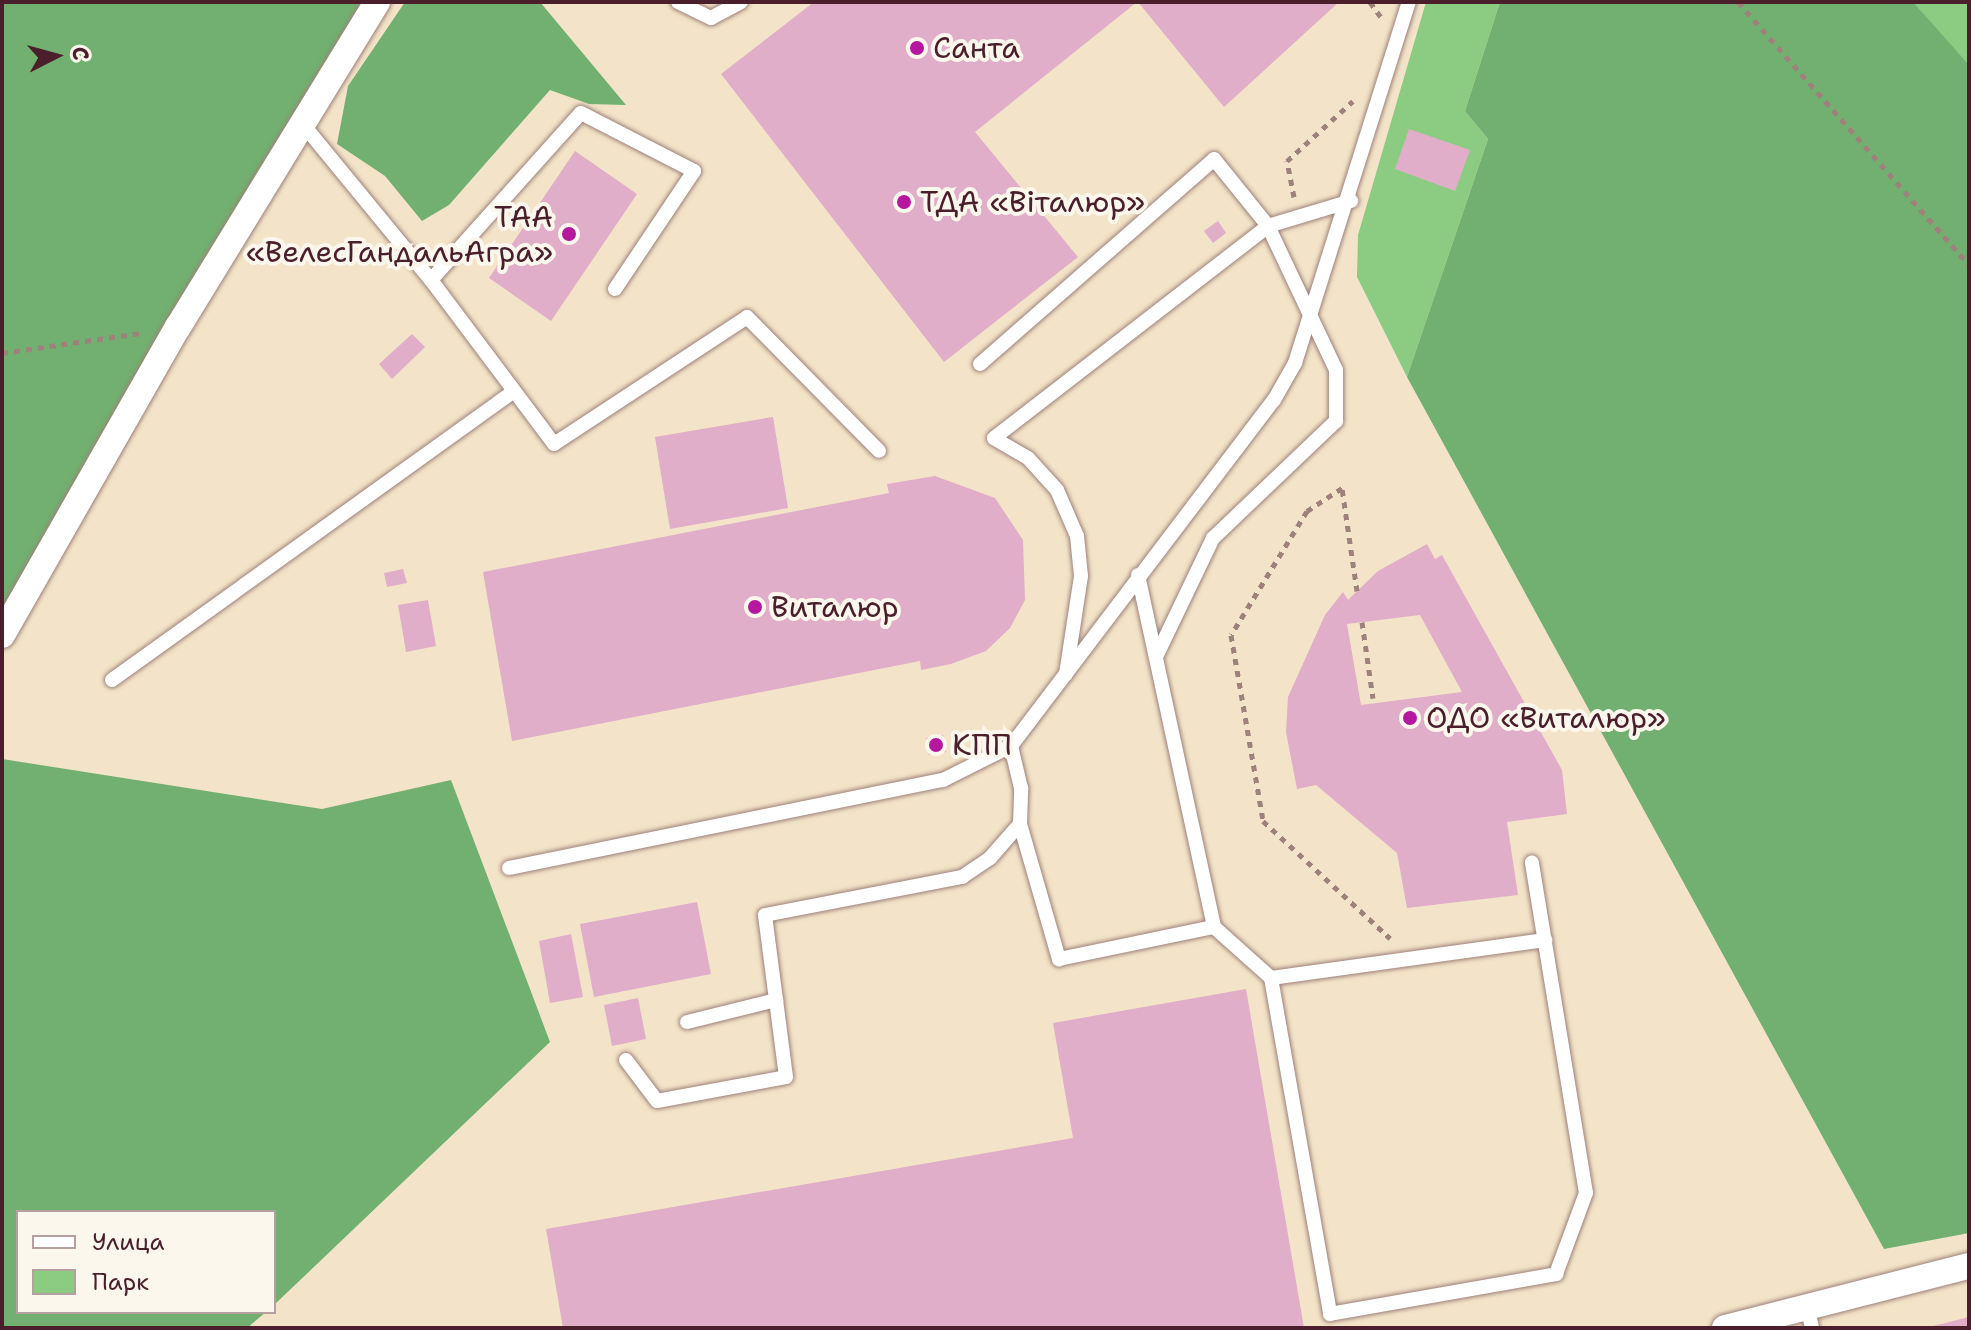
<!DOCTYPE html>
<meta charset="utf-8">
<style>
body{margin:0}
#map{position:relative;width:1971px;height:1330px;overflow:hidden;background:#f3e3c8;font-family:"Shantell Sans",sans-serif}
div>[style]{position:absolute}
.green>*{inset:0;background:#8ccc82}
.forest>*{inset:0;background:#71b070}
.building>*{inset:0;background:#e0aec8}
.path>*{height:5px;margin-top:-2.5px;transform-origin:0;background:repeating-linear-gradient(90deg,#9e817a 0 6px,transparent 0 12px)}
.roads{filter:drop-shadow(0 0 2px #9e817a) drop-shadow(0 0 2px #9e817a)}
.service>*{height:14px;margin:-7px;padding:0 7px;transform-origin:7px;border-radius:7px;background:#fff}
.minor>*{height:26px;margin:-13px;padding:0 13px;transform-origin:13px;border-radius:13px;background:#fff}
.dots>*{width:22px;height:22px;translate:-50% -50%;box-sizing:border-box;border:4px solid #fbf7ec;border-radius:50%}
span{translate:-50% -50%;white-space:nowrap;text-align:center;line-height:1.15;-webkit-text-stroke:8px #fbf7ec;paint-order:stroke}
.poi-label{font-size:30px;color:#4a1f2b}
.left{translate:0 -50%;text-align:left}
.right{translate:-100% -50%;text-align:right}
.frame{position:absolute;inset:0;border:4px solid #4a1f2b;pointer-events:none}
.legend{position:absolute;left:16px;top:1210px;width:260px;height:104px;box-sizing:border-box;background:#fbf7ec;border:2px solid #b4a19f;margin:0;padding:10px 14px;list-style:none;font-size:24px;color:#4a1f2b}
.legend li{display:flex;align-items:center;gap:16px;height:40px}
.legend b{width:40px;border:2px solid #b4a19f}
.north{position:absolute;left:16px;top:16px;width:80px;height:80px;-webkit-text-stroke:6px #fbf7ec;paint-order:stroke;rotate:84deg;font-size:22px;font-weight:700;line-height:32px;text-align:center;color:#4a1f2b}
.north::after{content:'';display:block;margin:auto;width:28px;height:36px;background:#4a1f2b;clip-path:polygon(50% 0,100% 100%,50% 72%,0 100%)}
</style>
<div id="map">
<div class="green">
<div style="clip-path:polygon(1426px 2px,1500px 2px,1465px 111px,1488px 139px,1407px 377px,1357px 277px,1358px 235px)"></div>
<div style="clip-path:polygon(1913px 2px,1969px 2px,1969px 65px,1945px 40px)"></div>
</div>
<div class="forest">
<div style="clip-path:polygon(2px 2px,377px 2px,2px 635px)"></div>
<div style="clip-path:polygon(405px 2px,540px 2px,626px 105px,589px 104px,550px 90px,449px 205px,422px 221px,385px 176px,337px 144px,348px 86px)"></div>
<div style="clip-path:polygon(1500px 2px,1913px 2px,1969px 65px,1969px 1233px,1884px 1249px,1407px 377px,1488px 139px,1465px 111px)"></div>
<div style="clip-path:polygon(2px 759px,322px 809px,451px 780px,550px 1042px,274px 1305px,274px 1212px,18px 1212px,18px 1312px,266px 1312px,247px 1328px,2px 1328px)"></div>
</div>
<div class="building">
<div style="clip-path:polygon(814px 2px,1137px 2px,975px 132px,1078px 257px,944px 362px,721px 74px)"></div>
<div style="clip-path:polygon(1138px 2px,1339px 2px,1224px 107px)"></div>
<div style="clip-path:polygon(1409px 129px,1470px 150px,1455px 191px,1395px 169px)"></div>
<div style="clip-path:polygon(575px 151px,637px 194px,551px 321px,489px 278px)"></div>
<div style="clip-path:polygon(1218px 221px,1226px 233px,1213px 243px,1204px 231px)"></div>
<div style="clip-path:polygon(412px 334px,425px 347px,392px 379px,379px 364px)"></div>
<div style="clip-path:polygon(773px 417px,788px 508px,670px 529px,655px 437px)"></div>
<div style="clip-path:polygon(935px 476px,995px 498px,1023px 540px,1025px 600px,1010px 628px,986px 651px,951px 664px,921px 670px,920px 661px,512px 741px,483px 572px,889px 493px,887px 484px)"></div>
<div style="clip-path:polygon(evenodd,1427px 544px,1435px 559px,1442px 555px,1562px 770px,1567px 814px,1507px 822px,1518px 895px,1407px 908px,1397px 853px,1316px 785px,1297px 789px,1286px 732px,1288px 697px,1325px 615px,1343px 592px,1348px 600px,1378px 571px,1427px 544px,1420px 615px,1462px 692px,1361px 705px,1347px 624px,1420px 615px)"></div>
<div style="clip-path:polygon(403px 569px,407px 583px,387px 587px,384px 573px)"></div>
<div style="clip-path:polygon(428px 600px,436px 646px,406px 652px,398px 605px)"></div>
<div style="clip-path:polygon(943px 735px,946px 752px,929px 755px,926px 738px)"></div>
<div style="clip-path:polygon(697px 902px,711px 974px,594px 997px,580px 924px)"></div>
<div style="clip-path:polygon(571px 934px,583px 997px,550px 1003px,539px 941px)"></div>
<div style="clip-path:polygon(1246px 989px,1304px 1328px,563px 1328px,546px 1229px,1073px 1138px,1053px 1023px)"></div>
<div style="clip-path:polygon(638px 998px,646px 1039px,612px 1046px,604px 1005px)"></div>
<div style="clip-path:polygon(1969px 1317px,1969px 1328px,1929px 1328px,1929px 1327px)"></div>
</div>
<div class="path">
<div style="left:1370px;top:2px;width:19px;rotate:54deg"></div>
<div style="left:1738px;top:2px;width:350px;rotate:48.7deg"></div>
<div style="left:1294px;top:197px;width:37px;rotate:-101deg"></div>
<div style="left:1287px;top:161px;width:89px;rotate:-42.3deg"></div>
<div style="left:2px;top:353px;width:140px;rotate:-8.2deg"></div>
<div style="left:1357px;top:591px;width:104px;rotate:-98.3deg"></div>
<div style="left:1342px;top:488px;width:42px;rotate:146.7deg"></div>
<div style="left:1307px;top:511px;width:145px;rotate:121.5deg"></div>
<div style="left:1231px;top:635px;width:189px;rotate:80.2deg"></div>
<div style="left:1263px;top:821px;width:173px;rotate:42.7deg"></div>
<div style="left:1362px;top:622px;width:77px;rotate:81.8deg"></div>
</div>
<div class="roads">
<div class="service">
<div style="left:678px;top:2px;width:37px;rotate:26deg"></div>
<div style="left:711px;top:18px;width:34px;rotate:-28deg"></div>
<div style="left:306px;top:128px;width:197px;rotate:50.6deg"></div>
<div style="left:431px;top:280px;width:224px;rotate:-48.1deg"></div>
<div style="left:581px;top:113px;width:127px;rotate:27.2deg"></div>
<div style="left:694px;top:171px;width:142px;rotate:123.8deg"></div>
<div style="left:431px;top:280px;width:205px;rotate:53.1deg"></div>
<div style="left:554px;top:444px;width:231px;rotate:-33.3deg"></div>
<div style="left:747px;top:317px;width:188px;rotate:45.4deg"></div>
<div style="left:980px;top:364px;width:311px;rotate:-41.2deg"></div>
<div style="left:1214px;top:159px;width:86px;rotate:51.1deg"></div>
<div style="left:1268px;top:226px;width:87px;rotate:-16.8deg"></div>
<div style="left:1138px;top:575px;width:360px;rotate:77.8deg"></div>
<div style="left:1066px;top:674px;width:99px;rotate:-81.3deg"></div>
<div style="left:1081px;top:576px;width:40px;rotate:-95.7deg"></div>
<div style="left:1077px;top:536px;width:50px;rotate:-113.5deg"></div>
<div style="left:1057px;top:490px;width:43px;rotate:-132.2deg"></div>
<div style="left:1028px;top:458px;width:39px;rotate:-150deg"></div>
<div style="left:994px;top:438px;width:346px;rotate:-37.7deg"></div>
<div style="left:1268px;top:226px;width:159px;rotate:64.7deg"></div>
<div style="left:1336px;top:370px;width:51px;rotate:90deg"></div>
<div style="left:1336px;top:421px;width:170px;rotate:136.4deg"></div>
<div style="left:1213px;top:538px;width:130px;rotate:115.6deg"></div>
<div style="left:112px;top:680px;width:492px;rotate:-35.7deg"></div>
<div style="left:1020px;top:824px;width:141px;rotate:73.9deg"></div>
<div style="left:1059px;top:959px;width:158px;rotate:-11.7deg"></div>
<div style="left:1214px;top:927px;width:76px;rotate:41.8deg"></div>
<div style="left:1271px;top:978px;width:341px;rotate:80deg"></div>
<div style="left:1330px;top:1314px;width:230px;rotate:-10deg"></div>
<div style="left:1556px;top:1274px;width:86px;rotate:-69.7deg"></div>
<div style="left:1586px;top:1193px;width:335px;rotate:-99.3deg"></div>
<div style="left:509px;top:868px;width:443px;rotate:-11.5deg"></div>
<div style="left:943px;top:780px;width:76px;rotate:-26.6deg"></div>
<div style="left:1011px;top:746px;width:435px;rotate:-52.8deg"></div>
<div style="left:1274px;top:400px;width:43px;rotate:-60.4deg"></div>
<div style="left:1295px;top:363px;width:379px;rotate:-72.5deg"></div>
<div style="left:1271px;top:978px;width:277px;rotate:-7.9deg"></div>
<div style="left:687px;top:1022px;width:92px;rotate:-13.9deg"></div>
<div style="left:626px;top:1060px;width:51px;rotate:52.9deg"></div>
<div style="left:657px;top:1101px;width:131px;rotate:-10.5deg"></div>
<div style="left:786px;top:1077px;width:163px;rotate:-97.4deg"></div>
<div style="left:765px;top:915px;width:201px;rotate:-10.9deg"></div>
<div style="left:962px;top:877px;width:34px;rotate:-34deg"></div>
<div style="left:990px;top:858px;width:45px;rotate:-48.6deg"></div>
<div style="left:1020px;top:824px;width:36px;rotate:-88deg"></div>
<div style="left:1021px;top:788px;width:43px;rotate:-103.4deg"></div>
<div style="left:1807px;top:1306px;width:23px;rotate:77deg"></div>
</div>
<div class="minor">
<div style="left:2px;top:635px;width:355px;rotate:-60.3deg"></div>
<div style="left:178px;top:327px;width:381px;rotate:-58.5deg"></div>
<div style="left:1725px;top:1328px;width:252px;rotate:-14.3deg"></div>
</div>
</div>
<div class="dots">
<div style="left:917px;top:48px;background:#b5179e"></div>
<div style="left:904px;top:202px;background:#b5179e"></div>
<div style="left:569px;top:234px;background:#b5179e"></div>
<div style="left:755px;top:607px;background:#b5179e"></div>
<div style="left:1410px;top:718px;background:#b5179e"></div>
<div style="left:936px;top:745px;background:#b5179e"></div>
</div>
<div class="poi-label">
<span class="left" style="left:933px;top:48px">Санта</span>
<span class="left" style="left:920px;top:202px">ТДА «Віталюр»</span>
<span class="right" style="left:553px;top:234px">ТАА<br>«ВелесГандальАгра»</span>
<span class="left" style="left:771px;top:607px">Виталюр</span>
<span class="left" style="left:1426px;top:718px">ОДО «Виталюр»</span>
<span class="left" style="left:952px;top:745px">КПП</span>
</div>
<div class="frame"></div>
<ul class="legend">
<li><b style="height:10px;background:#fff"></b>Улица</li>
<li><b style="height:22px;background:#8ccc82"></b>Парк</li>
</ul>
<div class="north">С</div>
</div>
